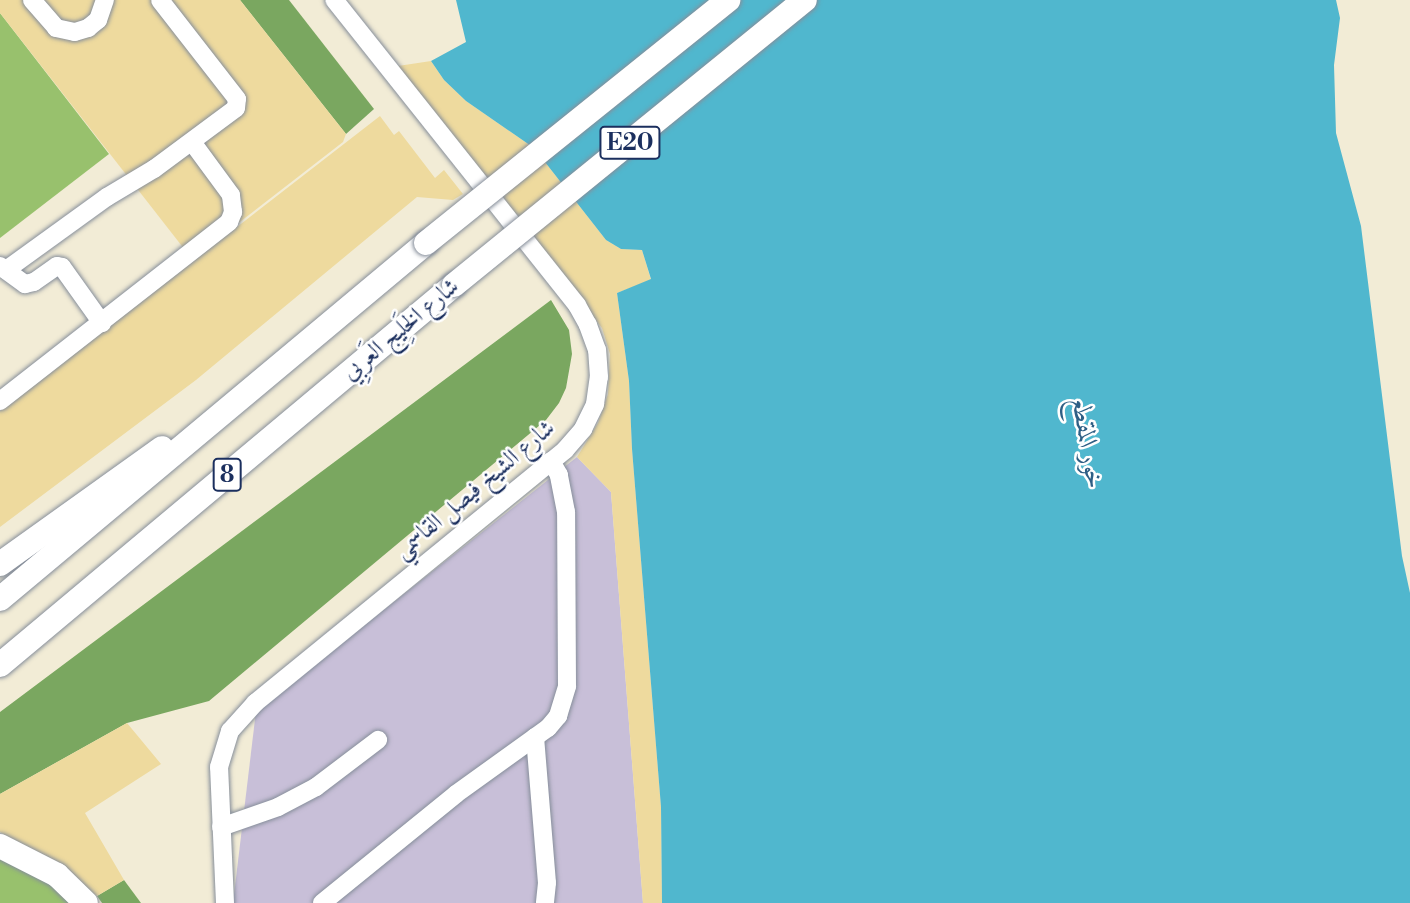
<!DOCTYPE html>
<meta charset="utf-8">
<style>
body{margin:0}
#map{position:relative;width:1410px;height:903px;overflow:hidden;background:#f2ecd6;font-family:"Libre Bodoni",Amiri,serif}
div>[style]{position:absolute}
.industrial>*{inset:0;background:#c8bfd8}
.green>*{inset:0;background:#98c16d}
.forest>*{inset:0;background:#7aa760}
.sand>*{inset:0;background:#eeda9e}
.water>*{inset:0;background:#50b7ce}
.roads{filter:drop-shadow(0 0 2px #868e9a) drop-shadow(0 0 2px #868e9a)}
.minor>*{height:18px;margin:-9px;padding:0 9px;transform-origin:9px;border-radius:9px;background:#fff}
.highway>*{height:24px;margin:-12px;padding:0 12px;transform-origin:12px;border-radius:12px;background:#fff}
.bridges{filter:drop-shadow(0 0 2px #868e9a) drop-shadow(0 0 2px #868e9a)}
.highway-bridge>*{height:24px;margin:-12px;padding:0 12px;transform-origin:12px;border-radius:12px;background:#fff}
span{translate:-50% -50%;white-space:nowrap;text-align:center;line-height:1.15;-webkit-text-stroke:5px #fff;paint-order:stroke}
.shield-label span{padding:2px 5px;background:#fff;border:2px solid;border-radius:5px;-webkit-text-stroke-width:0}
.shield-label{font-size:23px;color:#1b2f5e;font-weight:700}
.street-label{font-size:24px;color:#1b2f5e}
.water-label{font-size:26px;color:#2e5f85;font-style:italic}
</style>
<div id="map">
<div class="industrial">
<div style="clip-path:polygon(577px 457px,611px 492px,643px 903px,233px 903px,256px 711px)"></div>
</div>
<div class="green">
<div style="clip-path:polygon(0 13px,109px 154px,0 238px)"></div>
<div style="clip-path:polygon(0 848px,78px 903px,0 903px)"></div>
</div>
<div class="forest">
<div style="clip-path:polygon(240px 0,289px 0,374px 109px,346px 134px)"></div>
<div style="clip-path:polygon(551px 300px,569px 330px,572px 354px,566px 388px,559px 403px,546px 420px,209px 701px,127px 723px,0 794px,0 712px)"></div>
<div style="clip-path:polygon(124px 880px,141px 903px,102px 903px,97px 896px)"></div>
</div>
<div class="sand">
<div style="clip-path:polygon(0 0,240px 0,346px 134px,343px 142px,192px 259px,0 13px)"></div>
<div style="clip-path:polygon(431px 61px,444px 80px,466px 101px,534px 148px,606px 240px,621px 249px,642px 250px,651px 280px,617px 293px,629px 381px,632px 449px,661px 807px,662px 903px,643px 903px,611px 492px,577px 457px,598px 423px,608px 394px,610px 354px,602px 328px,398px 66px)"></div>
<div style="clip-path:polygon(380px 116px,394px 135px,399px 131px,435px 178px,444px 170px,463px 194px,453px 200px,417px 197px,196px 380px,0 527px,0 411px)"></div>
<div style="clip-path:polygon(127px 723px,161px 764px,85px 813px,124px 880px,97px 896px,0 832px,0 794px)"></div>
</div>
<div class="water">
<div style="clip-path:polygon(456px 0,1336px 0,1340px 18px,1334px 65px,1336px 133px,1361px 226px,1402px 556px,1410px 593px,1410px 903px,662px 903px,661px 807px,632px 449px,629px 381px,617px 293px,651px 279px,642px 250px,621px 249px,606px 240px,534px 148px,466px 101px,444px 80px,431px 61px,466px 42px)"></div>
</div>
<div class="roads">
<div class="minor">
<div style="left:32px;top:0;width:37px;rotate:49deg"></div>
<div style="left:56px;top:28px;width:19px;rotate:12deg"></div>
<div style="left:75px;top:32px;width:14px;rotate:-17deg"></div>
<div style="left:88px;top:28px;width:13px;rotate:-39deg"></div>
<div style="left:98px;top:20px;width:21px;rotate:-71deg"></div>
<div style="left:0;top:266px;width:31px;rotate:36deg"></div>
<div style="left:25px;top:284px;width:9px;rotate:-13deg"></div>
<div style="left:34px;top:282px;width:28px;rotate:-35deg"></div>
<div style="left:57px;top:266px;width:5px;rotate:11deg"></div>
<div style="left:62px;top:267px;width:69px;rotate:54.5deg"></div>
<div style="left:6px;top:270px;width:125px;rotate:-35.9deg"></div>
<div style="left:107px;top:197px;width:55px;rotate:-30.8deg"></div>
<div style="left:154px;top:169px;width:102px;rotate:-36.6deg"></div>
<div style="left:236px;top:108px;width:9px;rotate:-84deg"></div>
<div style="left:237px;top:99px;width:125px;rotate:-127.9deg"></div>
<div style="left:0;top:401px;width:291px;rotate:-38deg"></div>
<div style="left:229px;top:222px;width:11px;rotate:-68deg"></div>
<div style="left:233px;top:212px;width:17px;rotate:-97deg"></div>
<div style="left:231px;top:195px;width:66px;rotate:-126.3deg"></div>
<div style="left:535px;top:737px;width:146px;rotate:85.3deg"></div>
<div style="left:547px;top:883px;width:20px;rotate:96deg"></div>
<div style="left:221px;top:827px;width:60px;rotate:-19.3deg"></div>
<div style="left:278px;top:807px;width:43px;rotate:-27.8deg"></div>
<div style="left:316px;top:787px;width:78px;rotate:-37.2deg"></div>
<div style="left:225px;top:903px;width:136px;rotate:-92.5deg"></div>
<div style="left:219px;top:767px;width:38px;rotate:-73deg"></div>
<div style="left:230px;top:731px;width:38px;rotate:-48deg"></div>
<div style="left:255px;top:703px;width:400px;rotate:-39.2deg"></div>
<div style="left:565px;top:450px;width:28px;rotate:-49deg"></div>
<div style="left:583px;top:429px;width:28px;rotate:-64deg"></div>
<div style="left:595px;top:404px;width:27px;rotate:-82deg"></div>
<div style="left:599px;top:377px;width:27px;rotate:-94deg"></div>
<div style="left:597px;top:350px;width:27px;rotate:-110deg"></div>
<div style="left:588px;top:325px;width:23px;rotate:-119deg"></div>
<div style="left:577px;top:305px;width:390px;rotate:-128.5deg"></div>
<div style="left:322px;top:903px;width:173px;rotate:-39.1deg"></div>
<div style="left:456px;top:794px;width:113px;rotate:-35.7deg"></div>
<div style="left:548px;top:728px;width:16px;rotate:-50deg"></div>
<div style="left:558px;top:716px;width:31px;rotate:-73deg"></div>
<div style="left:567px;top:686px;width:174px;rotate:-90.3deg"></div>
<div style="left:566px;top:512px;width:38px;rotate:-101deg"></div>
<div style="left:559px;top:475px;width:16px;rotate:-120deg"></div>
</div>
<div class="highway">
<div style="left:0;top:564px;width:199px;rotate:-35.6deg"></div>
<div style="left:0;top:599px;width:555px;rotate:-39.88deg"></div>
<div style="left:0;top:665px;width:592px;rotate:-39.93deg"></div>
<div style="left:0;top:846px;width:64px;rotate:27deg"></div>
<div style="left:57px;top:875px;width:40px;rotate:44deg"></div>
</div>
</div>
<div class="bridges">
<div class="highway-bridge">
<div style="left:426px;top:243px;width:388px;rotate:-38.8deg"></div>
<div style="left:454px;top:285px;width:452px;rotate:-39.1deg"></div>
</div>
</div>
<div class="shield-label">
<span style="left:630px;top:143px">E20</span>
<span style="left:227px;top:475px">8</span>
</div>
<div class="street-label">
<span style="left:401px;top:330px;rotate:-40deg">شارع الخَلِيج العَربِي</span>
<span style="left:475px;top:490px;rotate:-40deg">شارع الشيخ فيصل القاسمي</span>
</div>
<div class="water-label">
<span style="left:1087px;top:443px;rotate:80deg">خور المقطع</span>
</div>
</div>
